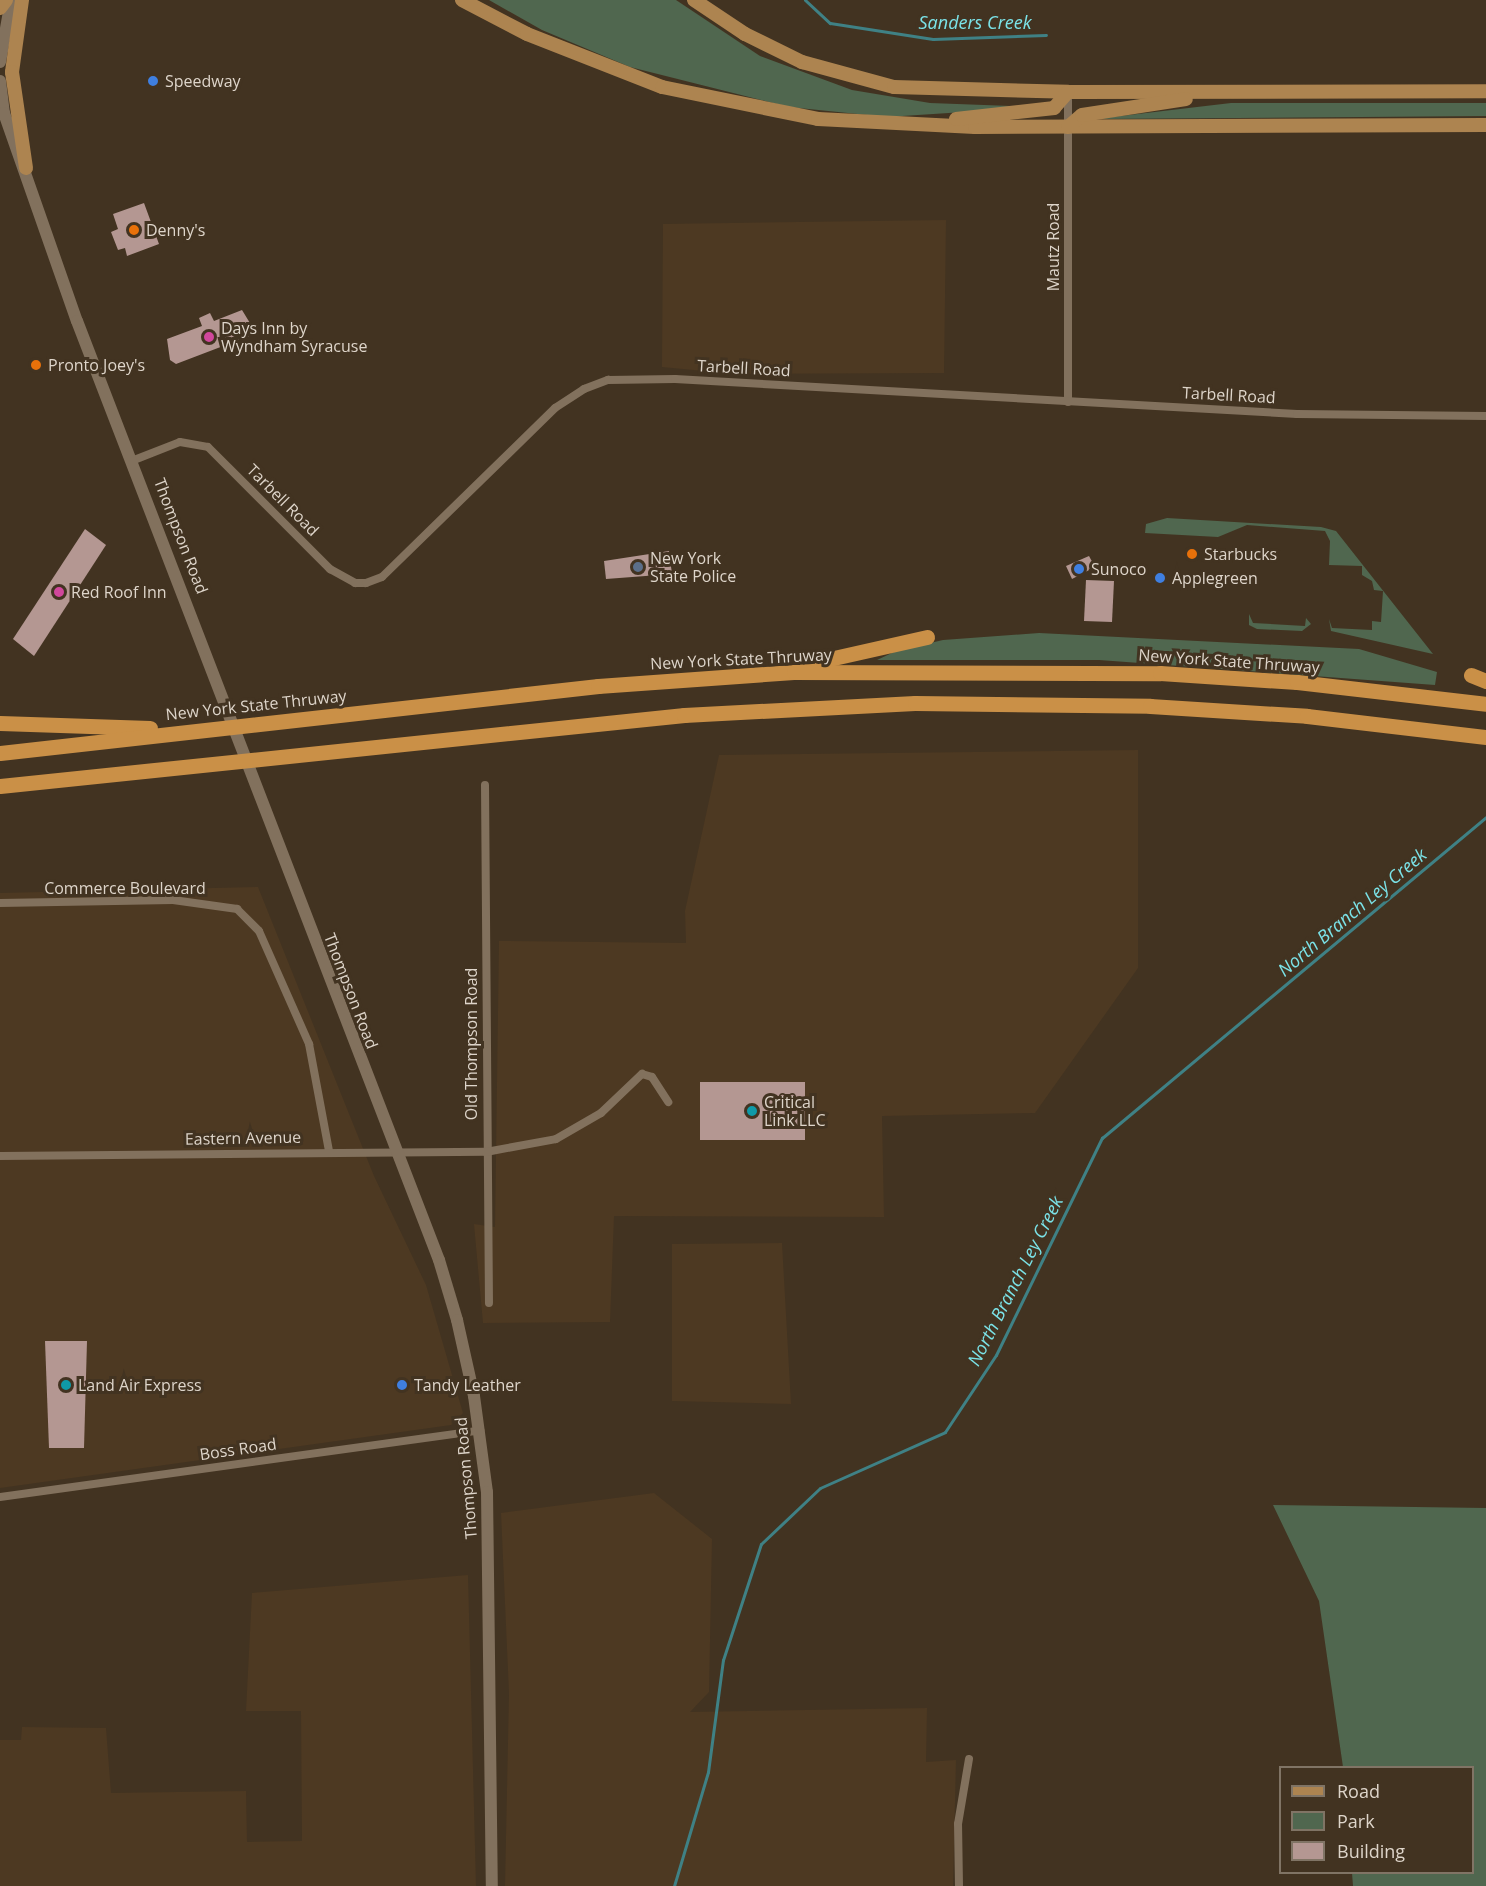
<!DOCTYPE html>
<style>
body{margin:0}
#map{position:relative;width:1486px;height:1886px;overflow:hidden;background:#423321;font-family:"Open Sans",sans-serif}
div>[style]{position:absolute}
.built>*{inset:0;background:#4d3922}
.green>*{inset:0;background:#50674f}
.stream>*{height:3px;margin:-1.5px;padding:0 1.5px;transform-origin:1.5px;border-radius:1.5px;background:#3f8185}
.building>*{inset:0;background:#b49792}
.street>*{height:8px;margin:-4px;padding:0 4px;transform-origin:4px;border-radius:4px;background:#82715d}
.secondary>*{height:12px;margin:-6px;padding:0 6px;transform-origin:6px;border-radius:6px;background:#82715d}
.primary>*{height:14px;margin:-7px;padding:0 7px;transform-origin:7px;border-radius:7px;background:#ad8450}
.highway>*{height:15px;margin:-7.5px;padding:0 7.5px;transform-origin:7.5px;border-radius:7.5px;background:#ca9047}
.dots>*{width:16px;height:16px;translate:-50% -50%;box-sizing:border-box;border:3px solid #423321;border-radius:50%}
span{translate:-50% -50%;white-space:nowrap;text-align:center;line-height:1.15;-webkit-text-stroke:6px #423321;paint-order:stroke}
.poi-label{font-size:16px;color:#ded5ca}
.left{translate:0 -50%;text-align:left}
.street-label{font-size:16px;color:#ded5ca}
.water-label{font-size:18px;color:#7be3e8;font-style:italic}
.legend{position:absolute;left:1279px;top:1766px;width:195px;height:108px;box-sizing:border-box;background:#423321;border:2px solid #807465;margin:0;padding:8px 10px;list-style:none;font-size:18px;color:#ded5ca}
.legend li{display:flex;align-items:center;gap:12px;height:30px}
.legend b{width:30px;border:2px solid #807465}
</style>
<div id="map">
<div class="built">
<div style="clip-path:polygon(946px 220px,944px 373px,735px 374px,662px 367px,663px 224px)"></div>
<div style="clip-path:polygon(1138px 750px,1138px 968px,1035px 1113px,882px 1116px,884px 1217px,614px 1216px,610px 1322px,483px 1323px,474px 1224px,495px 1227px,499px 941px,686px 943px,685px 911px,719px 755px)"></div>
<div style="clip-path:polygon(258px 887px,374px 1176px,426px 1285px,463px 1413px,451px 1425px,0 1488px,0 893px)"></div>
<div style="clip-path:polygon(782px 1243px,791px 1404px,672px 1401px,672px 1244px)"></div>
<div style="clip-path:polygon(654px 1493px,712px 1539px,709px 1692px,690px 1712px,927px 1708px,926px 1762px,956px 1760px,953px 1886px,505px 1886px,509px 1693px,501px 1513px)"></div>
<div style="clip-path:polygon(468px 1575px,476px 1886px,0 1886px,0 1740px,21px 1740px,22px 1727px,106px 1728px,111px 1793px,246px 1791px,247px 1842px,302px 1841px,301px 1711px,246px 1711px,252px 1593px)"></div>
</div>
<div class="green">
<div style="clip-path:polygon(489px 0,676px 0,760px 56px,852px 90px,930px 103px,1042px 107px,887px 117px,789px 107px,630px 67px,542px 30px)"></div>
<div style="clip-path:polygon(1231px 103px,1486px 103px,1486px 116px,1095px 119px)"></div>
<div style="clip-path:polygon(1167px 518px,1321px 527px,1336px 531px,1433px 654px,1331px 631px,1329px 619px,1332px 628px,1372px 630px,1372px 621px,1381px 622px,1383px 591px,1374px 590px,1372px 581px,1362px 575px,1362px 566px,1329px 565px,1330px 541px,1325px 531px,1247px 525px,1218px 537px,1145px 533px,1146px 524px)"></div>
<div style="clip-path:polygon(1249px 614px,1253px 623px,1305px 626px,1306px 618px,1311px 624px,1302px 631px,1257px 629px,1249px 625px)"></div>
<div style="clip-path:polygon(1039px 633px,1359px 649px,1437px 672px,1435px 685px,1099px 660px,877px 660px,896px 651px,943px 640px)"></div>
<div style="clip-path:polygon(1273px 1505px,1486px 1508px,1486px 1886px,1353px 1886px,1352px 1873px,1472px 1872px,1472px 1768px,1343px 1767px,1319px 1601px)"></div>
</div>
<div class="stream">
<div style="left:805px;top:0;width:34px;rotate:43deg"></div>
<div style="left:830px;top:23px;width:104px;rotate:8.8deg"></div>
<div style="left:933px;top:39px;width:113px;rotate:-2deg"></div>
<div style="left:674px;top:1886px;width:119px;rotate:-73.4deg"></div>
<div style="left:708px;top:1772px;width:113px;rotate:-82.4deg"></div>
<div style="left:723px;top:1660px;width:122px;rotate:-71.9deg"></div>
<div style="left:761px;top:1544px;width:81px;rotate:-43.5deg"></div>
<div style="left:820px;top:1488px;width:137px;rotate:-24.1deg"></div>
<div style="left:945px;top:1432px;width:92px;rotate:-56.5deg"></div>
<div style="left:996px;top:1355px;width:242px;rotate:-64deg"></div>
<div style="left:1102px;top:1138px;width:500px;rotate:-39.89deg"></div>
</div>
<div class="building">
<div style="clip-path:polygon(144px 203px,159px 244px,127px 256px,125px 248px,118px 250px,111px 232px,118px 229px,113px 214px)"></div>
<div style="clip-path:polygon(242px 310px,253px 328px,252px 335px,176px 364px,170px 360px,167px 339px,202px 326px,199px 318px,210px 313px,214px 321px)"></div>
<div style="clip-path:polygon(85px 529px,106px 545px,34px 656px,13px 639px)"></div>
<div style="clip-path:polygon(669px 551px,672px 574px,606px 579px,604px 561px)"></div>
<div style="clip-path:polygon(1089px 556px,1095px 567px,1072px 579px,1066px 566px)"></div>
<div style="clip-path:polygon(1086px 580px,1114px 581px,1112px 622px,1084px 621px)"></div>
<div style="clip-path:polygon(700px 1082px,805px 1082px,805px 1140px,700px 1140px)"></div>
<div style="clip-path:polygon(45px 1341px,87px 1341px,84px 1448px,49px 1448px)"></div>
</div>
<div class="street">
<div style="left:1068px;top:93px;width:309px;rotate:90deg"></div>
<div style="left:134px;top:460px;width:49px;rotate:-21.4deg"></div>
<div style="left:180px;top:442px;width:28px;rotate:10deg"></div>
<div style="left:208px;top:447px;width:173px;rotate:45deg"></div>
<div style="left:330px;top:569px;width:29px;rotate:29deg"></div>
<div style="left:355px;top:583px;width:11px"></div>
<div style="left:366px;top:583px;width:17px;rotate:-21deg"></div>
<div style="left:382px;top:577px;width:242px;rotate:-44.3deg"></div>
<div style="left:555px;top:408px;width:35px;rotate:-33deg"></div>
<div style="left:584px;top:389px;width:26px;rotate:-21deg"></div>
<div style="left:608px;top:380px;width:67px;rotate:-0.9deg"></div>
<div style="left:675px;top:379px;width:623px;rotate:3.22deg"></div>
<div style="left:1297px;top:414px;width:189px;rotate:0.6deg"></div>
<div style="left:485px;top:785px;width:518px;rotate:89.56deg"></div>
<div style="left:0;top:903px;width:173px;rotate:-1deg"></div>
<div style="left:173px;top:900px;width:65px;rotate:8deg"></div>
<div style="left:237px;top:909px;width:31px;rotate:45deg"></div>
<div style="left:259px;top:931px;width:124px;rotate:66.1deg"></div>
<div style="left:309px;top:1044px;width:109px;rotate:79.4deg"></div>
<div style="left:0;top:1156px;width:486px;rotate:-0.5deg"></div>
<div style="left:486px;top:1152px;width:71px;rotate:-10.5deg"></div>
<div style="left:556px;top:1139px;width:52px;rotate:-30deg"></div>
<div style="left:601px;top:1113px;width:57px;rotate:-43.6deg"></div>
<div style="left:642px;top:1074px;width:10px;rotate:17deg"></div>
<div style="left:652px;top:1077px;width:30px;rotate:57deg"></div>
<div style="left:0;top:1497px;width:485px;rotate:-7.9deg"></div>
<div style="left:959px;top:1886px;width:62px;rotate:-90.9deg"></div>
<div style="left:958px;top:1824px;width:66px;rotate:-80.4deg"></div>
</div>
<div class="secondary">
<div style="left:0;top:62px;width:63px;rotate:-79.9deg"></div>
<div style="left:0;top:81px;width:32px;rotate:83deg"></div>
<div style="left:4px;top:113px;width:220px;rotate:70.7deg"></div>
<div style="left:77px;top:321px;width:1006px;rotate:68.92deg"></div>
<div style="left:439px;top:1260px;width:63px;rotate:73.3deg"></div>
<div style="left:457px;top:1320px;width:78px;rotate:77.4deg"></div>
<div style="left:474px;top:1396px;width:97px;rotate:82.3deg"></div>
<div style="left:487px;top:1492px;width:394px;rotate:89.3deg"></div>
</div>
<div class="primary">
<div style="left:22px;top:0;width:73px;rotate:97.9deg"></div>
<div style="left:12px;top:72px;width:97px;rotate:81.7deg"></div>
<div style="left:462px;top:0;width:73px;rotate:27.6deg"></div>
<div style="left:527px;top:34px;width:145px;rotate:21.4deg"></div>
<div style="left:662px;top:87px;width:159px;rotate:11.6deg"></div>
<div style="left:818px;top:119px;width:157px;rotate:2.9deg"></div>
<div style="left:975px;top:127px;width:511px;rotate:-0.22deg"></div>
<div style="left:694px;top:0;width:61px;rotate:33.7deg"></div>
<div style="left:745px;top:34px;width:64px;rotate:26.2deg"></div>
<div style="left:802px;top:62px;width:95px;rotate:15.2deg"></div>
<div style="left:894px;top:87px;width:174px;rotate:1.6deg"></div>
<div style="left:1068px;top:92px;width:418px;rotate:-0.1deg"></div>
<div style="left:0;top:8px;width:10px;rotate:-53deg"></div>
<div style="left:956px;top:119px;width:99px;rotate:-6.4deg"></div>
<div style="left:1054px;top:108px;width:21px;rotate:-49deg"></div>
<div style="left:1068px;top:127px;width:18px;rotate:-41deg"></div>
<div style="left:1082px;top:115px;width:105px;rotate:-8.7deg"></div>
</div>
<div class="highway">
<div style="left:807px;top:664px;width:123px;rotate:-12.7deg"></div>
<div style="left:1471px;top:675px;width:16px;rotate:22deg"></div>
<div style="left:0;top:723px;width:150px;rotate:1.9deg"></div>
<div style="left:0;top:753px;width:602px;rotate:-6.39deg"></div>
<div style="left:598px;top:686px;width:196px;rotate:-4.1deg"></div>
<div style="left:794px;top:672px;width:366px;rotate:0.2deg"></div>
<div style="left:1160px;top:673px;width:137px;rotate:3.8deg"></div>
<div style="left:1297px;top:682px;width:190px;rotate:6.6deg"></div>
<div style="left:0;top:786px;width:688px;rotate:-5.93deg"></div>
<div style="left:684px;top:715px;width:231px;rotate:-3deg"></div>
<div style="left:915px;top:703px;width:235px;rotate:0.7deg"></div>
<div style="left:1150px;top:706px;width:157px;rotate:3.6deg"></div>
<div style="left:1307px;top:716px;width:180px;rotate:6.7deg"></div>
</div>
<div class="dots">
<div style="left:153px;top:81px;background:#3f7fe0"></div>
<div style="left:134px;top:230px;background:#e8710a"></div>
<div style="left:209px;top:337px;background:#d1479c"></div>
<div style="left:36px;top:365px;background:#e8710a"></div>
<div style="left:1192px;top:554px;background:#e8710a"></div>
<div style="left:638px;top:567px;background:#5c6f8a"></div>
<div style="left:1079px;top:569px;background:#3f7fe0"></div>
<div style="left:1160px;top:578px;background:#3f7fe0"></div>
<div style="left:59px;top:592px;background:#d1479c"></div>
<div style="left:752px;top:1111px;background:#0f9aa8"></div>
<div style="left:66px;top:1385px;background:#0f9aa8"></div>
<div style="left:402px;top:1385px;background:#3f7fe0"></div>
</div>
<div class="poi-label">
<span class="left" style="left:165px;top:81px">Speedway</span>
<span class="left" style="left:146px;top:230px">Denny's</span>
<span class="left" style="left:221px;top:337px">Days Inn by<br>Wyndham Syracuse</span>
<span class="left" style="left:48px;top:365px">Pronto Joey's</span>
<span class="left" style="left:1204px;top:554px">Starbucks</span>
<span class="left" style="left:650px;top:567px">New York<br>State Police</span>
<span class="left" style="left:1091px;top:569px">Sunoco</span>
<span class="left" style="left:1172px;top:578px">Applegreen</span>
<span class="left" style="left:71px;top:592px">Red Roof Inn</span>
<span class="left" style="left:764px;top:1111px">Critical<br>Link LLC</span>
<span class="left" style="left:78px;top:1385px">Land Air Express</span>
<span class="left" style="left:414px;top:1385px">Tandy Leather</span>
</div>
<div class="street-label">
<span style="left:1053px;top:247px;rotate:-90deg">Mautz Road</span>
<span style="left:744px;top:368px;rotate:3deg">Tarbell Road</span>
<span style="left:1229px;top:395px;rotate:3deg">Tarbell Road</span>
<span style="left:283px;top:500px;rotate:45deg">Tarbell Road</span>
<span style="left:181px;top:536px;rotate:69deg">Thompson Road</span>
<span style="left:741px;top:659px;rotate:-3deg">New York State Thruway</span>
<span style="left:1229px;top:661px;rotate:4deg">New York State Thruway</span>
<span style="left:256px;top:705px;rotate:-6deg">New York State Thruway</span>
<span style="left:125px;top:888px">Commerce Boulevard</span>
<span style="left:351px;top:991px;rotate:69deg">Thompson Road</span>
<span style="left:471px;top:1044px;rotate:-90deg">Old Thompson Road</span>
<span style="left:243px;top:1138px;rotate:-1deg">Eastern Avenue</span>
<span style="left:238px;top:1449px;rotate:-8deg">Boss Road</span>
<span style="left:466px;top:1478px;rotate:-95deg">Thompson Road</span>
</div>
<div class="water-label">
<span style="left:975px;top:22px">Sanders Creek</span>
<span style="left:1352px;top:912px;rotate:-40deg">North Branch Ley Creek</span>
<span style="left:1015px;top:1281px;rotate:-63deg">North Branch Ley Creek</span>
</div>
<ul class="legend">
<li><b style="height:8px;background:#ad8450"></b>Road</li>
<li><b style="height:16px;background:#50674f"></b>Park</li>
<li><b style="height:16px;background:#b49792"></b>Building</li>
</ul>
</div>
